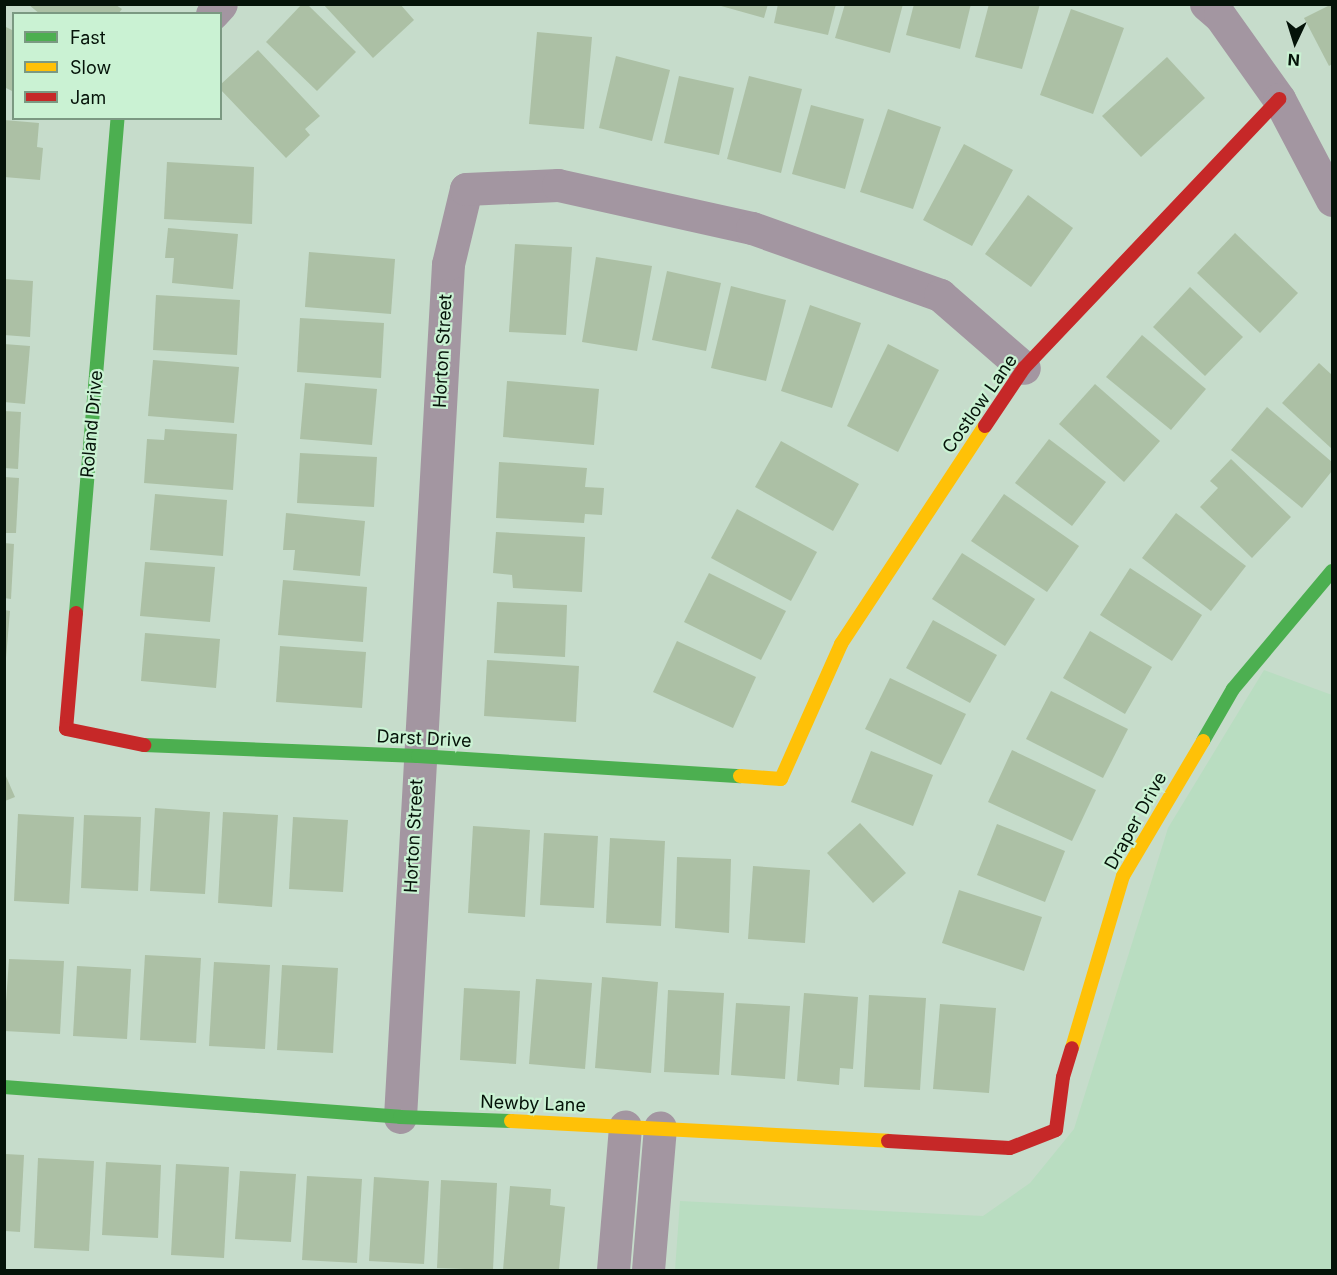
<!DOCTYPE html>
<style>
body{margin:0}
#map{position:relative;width:1337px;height:1275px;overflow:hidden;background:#c6dccb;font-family:Inter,sans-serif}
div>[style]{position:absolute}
.built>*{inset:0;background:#b9ddc1}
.building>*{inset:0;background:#acc0a5}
.street>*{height:33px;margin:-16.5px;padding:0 16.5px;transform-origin:16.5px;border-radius:16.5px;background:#a396a1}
.fast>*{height:14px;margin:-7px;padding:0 7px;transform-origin:7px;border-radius:7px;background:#4caf50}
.slow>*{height:14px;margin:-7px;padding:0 7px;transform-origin:7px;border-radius:7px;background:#ffc107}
.jam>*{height:14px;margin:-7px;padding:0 7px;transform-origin:7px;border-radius:7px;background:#c62828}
span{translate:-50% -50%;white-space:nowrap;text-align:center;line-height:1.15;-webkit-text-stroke:4.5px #caf2d3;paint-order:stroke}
.street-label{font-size:18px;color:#051309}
.frame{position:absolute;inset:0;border:6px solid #051309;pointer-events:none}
.legend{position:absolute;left:12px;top:12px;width:210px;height:108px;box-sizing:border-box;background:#caf2d3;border:2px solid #7b9982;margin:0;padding:8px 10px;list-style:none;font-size:18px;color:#051309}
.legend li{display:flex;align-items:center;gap:12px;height:30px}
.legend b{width:30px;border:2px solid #7b9982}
.north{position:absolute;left:1265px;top:12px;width:60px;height:60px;-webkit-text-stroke:4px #caf2d3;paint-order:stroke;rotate:184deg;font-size:16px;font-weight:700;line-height:24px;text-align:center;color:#051309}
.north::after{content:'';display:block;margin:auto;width:21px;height:27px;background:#051309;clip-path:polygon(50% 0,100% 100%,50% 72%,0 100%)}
</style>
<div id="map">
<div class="built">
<div style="clip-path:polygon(1264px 670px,1332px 695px,1332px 1270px,675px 1270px,680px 1201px,983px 1216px,1030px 1183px,1074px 1129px,1168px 828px)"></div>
</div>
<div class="building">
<div style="clip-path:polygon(302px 4px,307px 4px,356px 52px,317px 91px,266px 42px)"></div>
<div style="clip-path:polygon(323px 4px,400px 4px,414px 20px,373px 58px)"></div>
<div style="clip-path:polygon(714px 4px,768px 4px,764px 18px)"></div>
<div style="clip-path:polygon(778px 4px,836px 4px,828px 35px,774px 23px)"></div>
<div style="clip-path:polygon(845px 4px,903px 4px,890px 53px,835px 38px)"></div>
<div style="clip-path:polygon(914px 4px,971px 4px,960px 49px,906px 35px)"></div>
<div style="clip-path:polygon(989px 4px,1040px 4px,1022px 69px,975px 57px)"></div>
<div style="clip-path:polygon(1332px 4px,1332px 64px,1329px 66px,1304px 18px)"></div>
<div style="clip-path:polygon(29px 5px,116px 5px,122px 9px,118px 14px,40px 14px)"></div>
<div style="clip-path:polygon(1071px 9px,1124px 28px,1093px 114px,1040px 95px)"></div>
<div style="clip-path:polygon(4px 26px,14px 31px,14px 92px,4px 87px)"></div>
<div style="clip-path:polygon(537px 32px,592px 37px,584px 129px,529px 124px)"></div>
<div style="clip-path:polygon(258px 50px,320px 116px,305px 129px,310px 135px,286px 158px,220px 89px,220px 85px)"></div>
<div style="clip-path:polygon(616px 56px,670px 70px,652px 141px,599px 128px)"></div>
<div style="clip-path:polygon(1167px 57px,1205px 98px,1141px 157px,1102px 116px)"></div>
<div style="clip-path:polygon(679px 76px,734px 88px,719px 155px,664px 143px)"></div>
<div style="clip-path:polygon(749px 76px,802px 89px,781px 173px,727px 159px)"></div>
<div style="clip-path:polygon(811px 105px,864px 119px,845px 189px,792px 174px)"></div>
<div style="clip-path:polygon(888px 109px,941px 127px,913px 209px,860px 192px)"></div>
<div style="clip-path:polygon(4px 120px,39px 123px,37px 147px,43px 148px,40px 180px,4px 177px)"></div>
<div style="clip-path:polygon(964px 144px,1013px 170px,972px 246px,923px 220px)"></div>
<div style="clip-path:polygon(167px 162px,254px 167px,252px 224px,164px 219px)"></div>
<div style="clip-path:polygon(1028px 195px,1073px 228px,1031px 287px,985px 254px)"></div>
<div style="clip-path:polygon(168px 228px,238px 234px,233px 289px,172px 283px,174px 258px,165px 258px)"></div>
<div style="clip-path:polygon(1235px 233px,1298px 293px,1260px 333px,1197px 273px)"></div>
<div style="clip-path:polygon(515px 244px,572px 247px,566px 335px,509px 332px)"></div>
<div style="clip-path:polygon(309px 252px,395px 259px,391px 314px,305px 307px)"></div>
<div style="clip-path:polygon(596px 257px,652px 266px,637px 351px,582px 342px)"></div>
<div style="clip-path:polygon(667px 271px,721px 283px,706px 351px,652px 340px)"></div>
<div style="clip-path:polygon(4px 279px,33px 281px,30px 337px,4px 335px)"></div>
<div style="clip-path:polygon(731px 286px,786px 300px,766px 381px,711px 368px)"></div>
<div style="clip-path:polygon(1190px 287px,1243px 337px,1205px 376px,1153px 327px)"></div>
<div style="clip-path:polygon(156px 295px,240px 300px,237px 355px,153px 350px)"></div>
<div style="clip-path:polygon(810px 305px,861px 323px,832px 408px,781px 391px)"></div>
<div style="clip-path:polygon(300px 318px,384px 323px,381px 378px,297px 372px)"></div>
<div style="clip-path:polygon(1142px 335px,1206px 389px,1171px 430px,1106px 377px)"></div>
<div style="clip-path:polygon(4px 344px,30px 346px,25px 404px,4px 402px)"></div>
<div style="clip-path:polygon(888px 344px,939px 370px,898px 452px,847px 426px)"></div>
<div style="clip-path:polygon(153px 360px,239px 367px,234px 423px,148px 416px)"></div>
<div style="clip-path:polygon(1319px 363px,1332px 375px,1332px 449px,1282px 403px)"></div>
<div style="clip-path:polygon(507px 381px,599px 389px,594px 445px,503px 437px)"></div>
<div style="clip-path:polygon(305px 383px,377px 389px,372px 445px,300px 439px)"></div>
<div style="clip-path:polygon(1095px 384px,1160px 441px,1124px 482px,1059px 424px)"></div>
<div style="clip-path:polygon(1267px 407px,1332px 462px,1332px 471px,1302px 508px,1231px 450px)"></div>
<div style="clip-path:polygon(4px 411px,21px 412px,18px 469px,4px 468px)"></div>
<div style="clip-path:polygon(165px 429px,237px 434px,233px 490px,144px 483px,147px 439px,164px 440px)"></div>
<div style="clip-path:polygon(1049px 439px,1106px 482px,1072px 526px,1015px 483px)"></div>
<div style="clip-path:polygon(781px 441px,859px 484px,833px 531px,755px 487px)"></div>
<div style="clip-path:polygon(300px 453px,377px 457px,374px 507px,297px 503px)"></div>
<div style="clip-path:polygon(1231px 459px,1291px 517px,1252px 558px,1200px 507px,1218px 488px,1210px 481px)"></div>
<div style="clip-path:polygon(499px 462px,587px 468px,585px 487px,604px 488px,602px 515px,585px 514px,584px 523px,496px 518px)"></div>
<div style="clip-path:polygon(4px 477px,19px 478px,16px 533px,4px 533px)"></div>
<div style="clip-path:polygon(155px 494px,227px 500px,223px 556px,150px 550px)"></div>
<div style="clip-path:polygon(1004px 494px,1079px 546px,1047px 592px,971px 541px)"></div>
<div style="clip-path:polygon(737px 509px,817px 552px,791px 601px,711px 558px)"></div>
<div style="clip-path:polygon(286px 513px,365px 521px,360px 576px,293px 570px,295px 550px,283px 550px)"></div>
<div style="clip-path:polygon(1176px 513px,1246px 566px,1211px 611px,1142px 558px)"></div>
<div style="clip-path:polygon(496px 532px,585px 537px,582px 592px,513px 588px,512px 575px,493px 573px)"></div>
<div style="clip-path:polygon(4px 543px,14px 544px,11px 599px,4px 598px)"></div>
<div style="clip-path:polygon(962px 553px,1035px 599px,1005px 646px,932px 599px)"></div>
<div style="clip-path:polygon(145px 562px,215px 567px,210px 622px,140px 616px)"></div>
<div style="clip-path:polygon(1130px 568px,1202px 615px,1172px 661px,1100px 615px)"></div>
<div style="clip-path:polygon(709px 573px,786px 611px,761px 660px,684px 622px)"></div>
<div style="clip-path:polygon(283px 580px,367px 587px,363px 642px,278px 635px)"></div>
<div style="clip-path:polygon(497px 602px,567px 605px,565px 657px,494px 653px)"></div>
<div style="clip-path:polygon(5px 610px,10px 611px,6px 658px,5px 658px)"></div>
<div style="clip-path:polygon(933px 620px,997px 655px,970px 703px,906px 668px)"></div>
<div style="clip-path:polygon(1090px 631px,1152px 667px,1125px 714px,1063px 678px)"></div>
<div style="clip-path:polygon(145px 633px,220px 639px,216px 688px,141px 681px)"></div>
<div style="clip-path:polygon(677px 641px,756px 677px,733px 728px,653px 692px)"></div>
<div style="clip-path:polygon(280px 646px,366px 652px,362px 708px,276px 702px)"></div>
<div style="clip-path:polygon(487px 660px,579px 666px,576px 722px,484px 716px)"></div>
<div style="clip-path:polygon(890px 678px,966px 714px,941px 765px,865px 729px)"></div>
<div style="clip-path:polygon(1051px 691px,1128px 729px,1103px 778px,1026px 739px)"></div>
<div style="clip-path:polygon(1012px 750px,1096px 790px,1072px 841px,988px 802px)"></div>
<div style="clip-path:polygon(871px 751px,933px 775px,913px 826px,851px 802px)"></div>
<div style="clip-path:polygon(5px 774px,15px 797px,5px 801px)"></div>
<div style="clip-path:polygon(155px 808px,210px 812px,205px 894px,150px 891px)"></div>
<div style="clip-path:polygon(223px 812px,278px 815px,272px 907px,218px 903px)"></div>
<div style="clip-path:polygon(18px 814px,74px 817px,69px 904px,14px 901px)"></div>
<div style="clip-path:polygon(84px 815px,141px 817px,138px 891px,81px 888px)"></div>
<div style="clip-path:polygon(293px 817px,348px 820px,343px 892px,289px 889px)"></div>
<div style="clip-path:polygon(860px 823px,906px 873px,873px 903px,827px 853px)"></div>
<div style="clip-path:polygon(997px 824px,1065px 851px,1045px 902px,977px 875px)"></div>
<div style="clip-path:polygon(473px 826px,530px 830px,525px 917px,468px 913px)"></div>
<div style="clip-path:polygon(544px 833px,598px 836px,594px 908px,540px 905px)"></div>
<div style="clip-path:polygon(610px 838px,665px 841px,661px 926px,606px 923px)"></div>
<div style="clip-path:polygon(677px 857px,731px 859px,729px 933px,675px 928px)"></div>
<div style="clip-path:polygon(753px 866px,810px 870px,805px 943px,748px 939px)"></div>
<div style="clip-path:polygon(959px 890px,1042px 917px,1024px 971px,942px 943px)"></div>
<div style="clip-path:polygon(145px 955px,201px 958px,196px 1043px,140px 1040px)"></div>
<div style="clip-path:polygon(9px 959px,64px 961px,60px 1034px,4px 1031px)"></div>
<div style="clip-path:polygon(214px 962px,270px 965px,265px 1049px,209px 1046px)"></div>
<div style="clip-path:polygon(282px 965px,338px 968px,333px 1053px,277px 1050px)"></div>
<div style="clip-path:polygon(77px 966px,131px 969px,127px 1039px,73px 1036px)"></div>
<div style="clip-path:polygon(602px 977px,658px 982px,651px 1073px,595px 1068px)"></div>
<div style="clip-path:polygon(536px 979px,592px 983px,585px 1069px,529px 1064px)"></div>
<div style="clip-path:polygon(464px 988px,520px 991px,516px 1064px,460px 1060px)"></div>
<div style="clip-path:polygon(668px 990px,724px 993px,719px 1075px,664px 1072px)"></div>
<div style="clip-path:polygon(804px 993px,858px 997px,853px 1069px,840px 1068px,839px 1085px,797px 1081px)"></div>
<div style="clip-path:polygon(869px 995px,926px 998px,920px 1090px,864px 1087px)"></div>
<div style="clip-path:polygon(736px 1003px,790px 1006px,785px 1079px,731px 1075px)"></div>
<div style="clip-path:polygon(940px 1004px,996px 1008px,989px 1093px,933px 1089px)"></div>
<div style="clip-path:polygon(5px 1154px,24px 1155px,20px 1232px,5px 1231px)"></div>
<div style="clip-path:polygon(38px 1158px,94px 1161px,89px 1251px,34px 1248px)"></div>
<div style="clip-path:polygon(106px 1162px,161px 1165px,158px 1238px,102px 1235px)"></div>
<div style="clip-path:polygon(176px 1164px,229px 1167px,224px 1258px,171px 1255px)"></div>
<div style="clip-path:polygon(240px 1171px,296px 1174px,291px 1242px,235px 1239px)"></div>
<div style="clip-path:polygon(307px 1176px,362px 1179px,357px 1263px,302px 1260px)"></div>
<div style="clip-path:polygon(374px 1177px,429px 1181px,424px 1264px,369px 1261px)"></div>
<div style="clip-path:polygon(441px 1180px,497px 1183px,493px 1270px,437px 1268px)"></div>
<div style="clip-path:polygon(510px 1186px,551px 1189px,550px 1205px,565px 1207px,559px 1270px,503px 1270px)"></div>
</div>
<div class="street">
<div style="left:1206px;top:4px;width:18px;rotate:41deg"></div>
<div style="left:1220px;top:16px;width:102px;rotate:54.6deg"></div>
<div style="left:1279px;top:99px;width:114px;rotate:62.3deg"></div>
<div style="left:212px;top:14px;width:13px;rotate:-48deg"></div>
<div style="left:400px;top:1117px;width:854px;rotate:-86.78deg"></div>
<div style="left:448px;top:264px;width:77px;rotate:-76.5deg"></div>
<div style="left:466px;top:189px;width:92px;rotate:-2.5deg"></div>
<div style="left:558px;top:185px;width:199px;rotate:12.5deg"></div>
<div style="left:752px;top:228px;width:200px;rotate:19.6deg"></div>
<div style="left:940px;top:295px;width:111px;rotate:41deg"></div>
<div style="left:613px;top:1270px;width:144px;rotate:-85.2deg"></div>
<div style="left:648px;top:1270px;width:143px;rotate:-85.2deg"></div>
</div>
<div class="fast">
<div style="left:76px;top:613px;width:497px;rotate:-85.2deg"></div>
<div style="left:1203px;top:741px;width:60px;rotate:-60deg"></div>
<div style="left:1233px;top:689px;width:154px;rotate:-50deg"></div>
<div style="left:144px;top:745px;width:274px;rotate:2.3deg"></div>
<div style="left:418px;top:756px;width:323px;rotate:3.6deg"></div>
<div style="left:4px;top:1087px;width:397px;rotate:4.3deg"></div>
<div style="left:400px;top:1117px;width:111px;rotate:2.1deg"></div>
</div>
<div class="slow">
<div style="left:740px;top:776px;width:41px;rotate:4.2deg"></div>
<div style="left:781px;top:779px;width:148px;rotate:-66deg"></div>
<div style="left:841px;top:644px;width:261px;rotate:-56.6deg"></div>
<div style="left:1072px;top:1048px;width:179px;rotate:-73.5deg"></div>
<div style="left:1123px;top:876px;width:157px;rotate:-59.3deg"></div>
<div style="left:511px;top:1121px;width:378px;rotate:3deg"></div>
</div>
<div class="jam">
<div style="left:985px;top:426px;width:70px;rotate:-56.1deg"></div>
<div style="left:1024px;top:368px;width:371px;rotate:-46.5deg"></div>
<div style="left:76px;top:613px;width:116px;rotate:94.9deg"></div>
<div style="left:66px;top:729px;width:80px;rotate:11.6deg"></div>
<div style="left:888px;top:1141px;width:122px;rotate:3.3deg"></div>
<div style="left:1010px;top:1148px;width:49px;rotate:-21.4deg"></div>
<div style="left:1056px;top:1130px;width:53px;rotate:-82.5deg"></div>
<div style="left:1063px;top:1077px;width:30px;rotate:-73deg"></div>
</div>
<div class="street-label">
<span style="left:443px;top:351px;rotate:-87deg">Horton Street</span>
<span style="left:980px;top:404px;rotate:-55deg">Costlow Lane</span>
<span style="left:92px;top:424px;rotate:-85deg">Roland Drive</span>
<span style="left:424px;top:739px;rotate:3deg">Darst Drive</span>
<span style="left:1136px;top:821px;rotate:-61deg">Draper Drive</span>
<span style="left:414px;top:836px;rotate:-87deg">Horton Street</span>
<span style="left:533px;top:1104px;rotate:2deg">Newby Lane</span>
</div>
<div class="frame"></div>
<ul class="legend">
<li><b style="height:8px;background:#4caf50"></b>Fast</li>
<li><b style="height:8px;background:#ffc107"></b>Slow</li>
<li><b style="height:8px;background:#c62828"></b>Jam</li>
</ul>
<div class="north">N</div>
</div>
